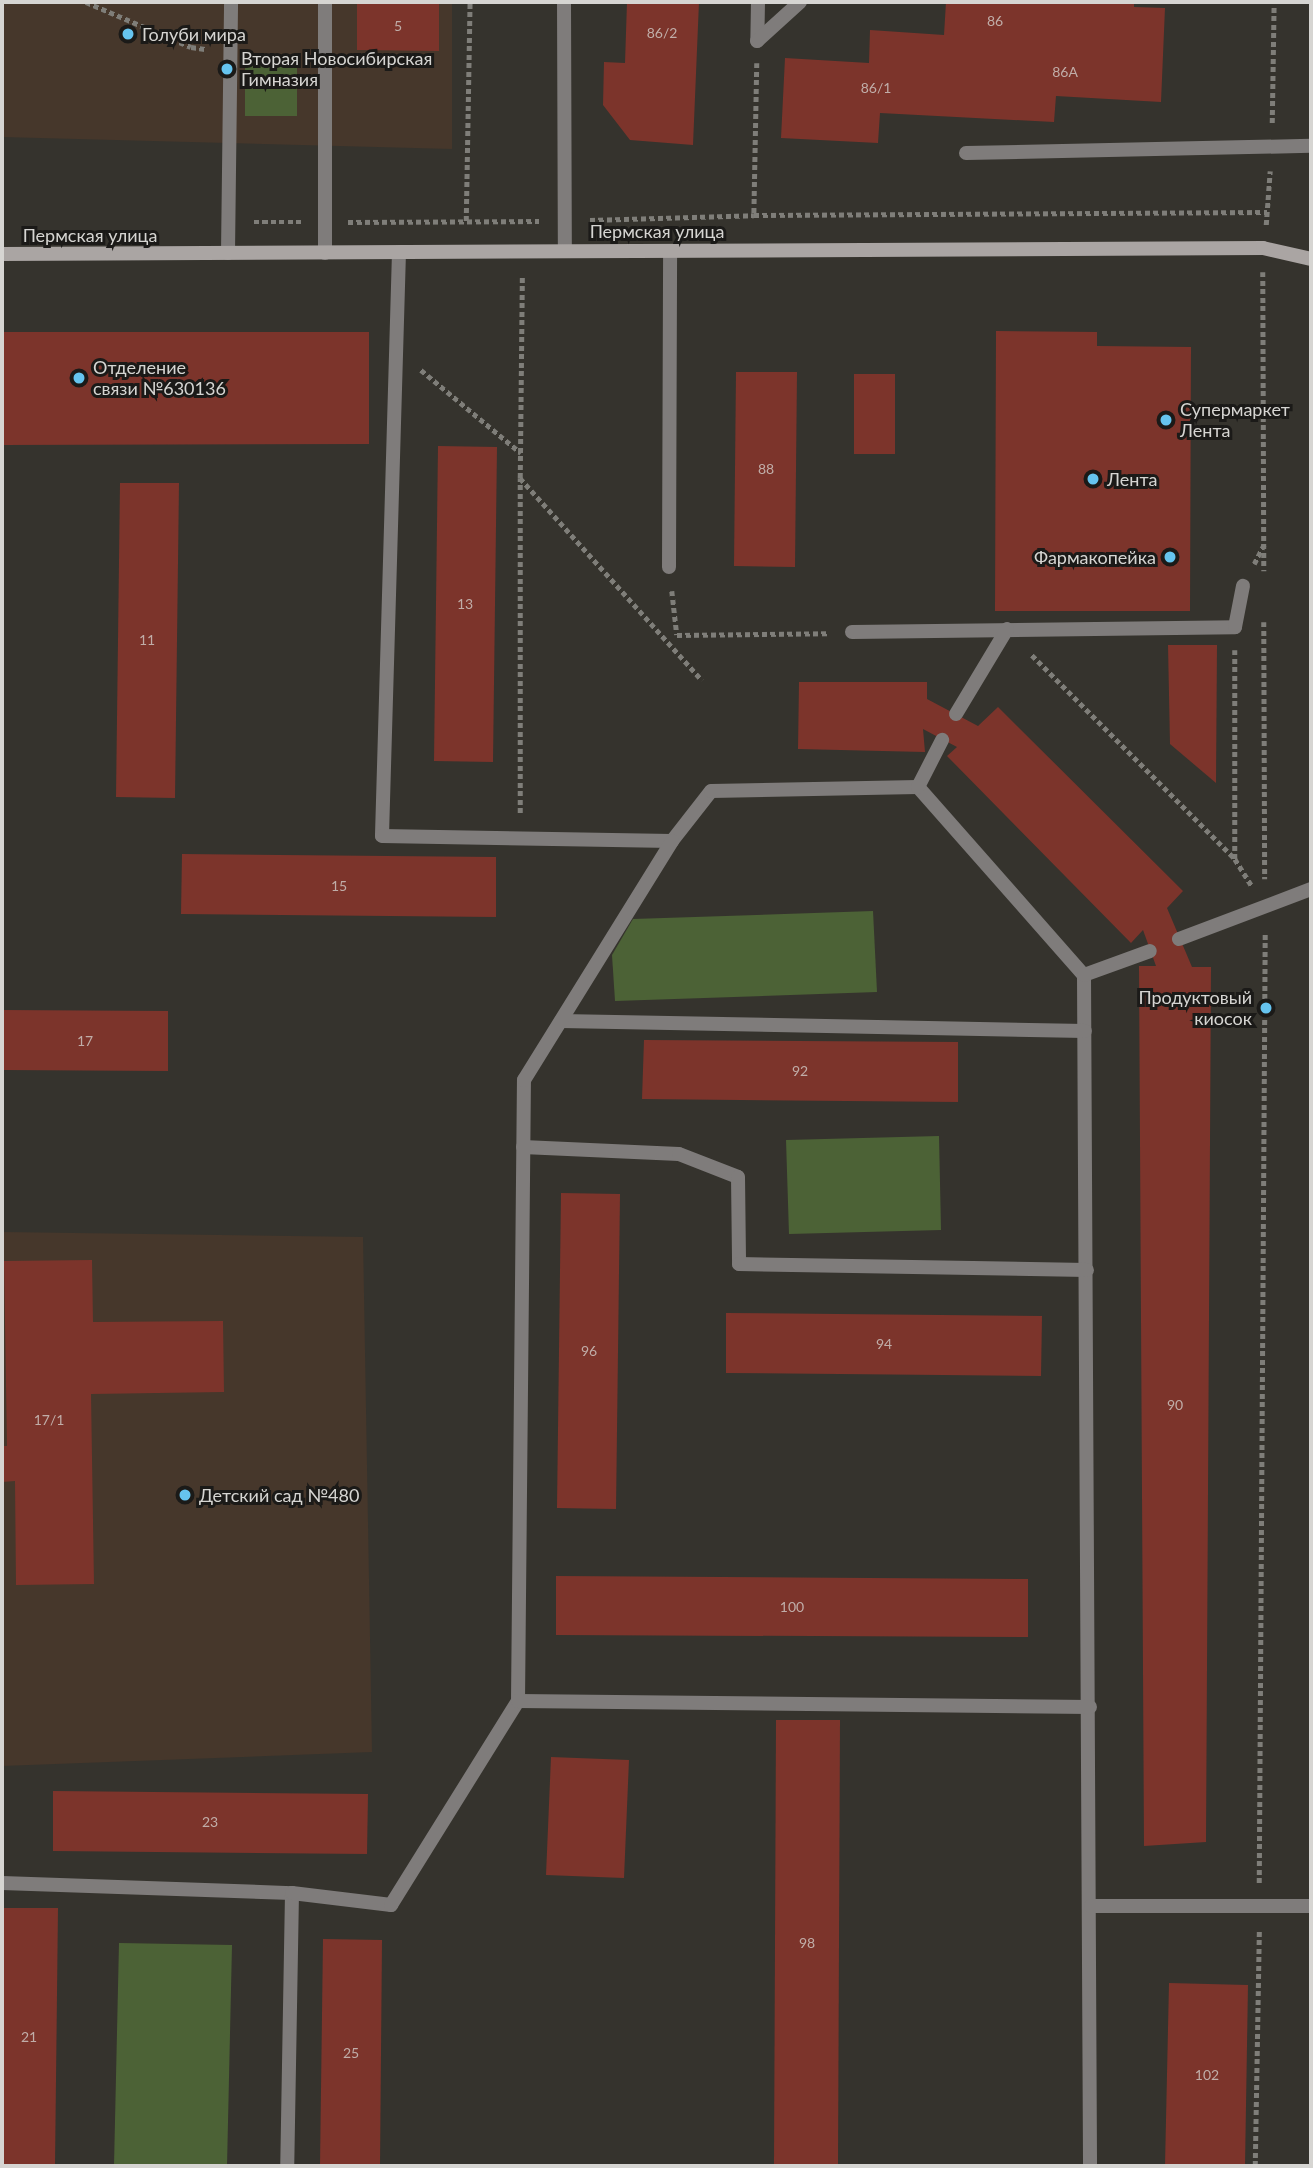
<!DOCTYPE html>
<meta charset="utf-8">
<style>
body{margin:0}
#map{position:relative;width:1313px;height:2168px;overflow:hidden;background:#35332d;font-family:Lato,sans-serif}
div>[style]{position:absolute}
.education>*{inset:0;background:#46372b}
.green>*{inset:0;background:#4c6236}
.building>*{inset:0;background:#7c342b}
.path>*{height:4.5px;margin-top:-2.25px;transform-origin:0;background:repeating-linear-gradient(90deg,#7f7e79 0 5px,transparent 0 8.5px)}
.lane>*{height:14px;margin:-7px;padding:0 7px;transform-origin:7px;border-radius:7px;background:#7f7c7b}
.secondary>*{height:14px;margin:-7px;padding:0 7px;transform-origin:7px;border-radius:7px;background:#aaa5a3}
.dots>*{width:19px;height:19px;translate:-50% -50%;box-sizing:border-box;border:4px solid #1b1a18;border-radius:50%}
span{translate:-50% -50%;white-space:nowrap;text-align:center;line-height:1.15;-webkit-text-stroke:6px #1b1a18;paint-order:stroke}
.number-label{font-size:14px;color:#c0ada8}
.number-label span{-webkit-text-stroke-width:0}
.poi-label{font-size:18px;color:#d6d5d2}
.left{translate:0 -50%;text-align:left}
.right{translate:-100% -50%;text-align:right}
.street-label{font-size:18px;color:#d6d5d2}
.frame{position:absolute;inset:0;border:4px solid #d6d5d2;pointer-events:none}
</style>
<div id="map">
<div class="education">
<div style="clip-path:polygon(2px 2px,452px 2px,452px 149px,2px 137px)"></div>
<div style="clip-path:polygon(2px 1232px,363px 1237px,372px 1752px,2px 1766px)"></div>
</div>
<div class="green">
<div style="clip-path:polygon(245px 63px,297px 63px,297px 116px,245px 116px)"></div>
<div style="clip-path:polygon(873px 911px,877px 992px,615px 1001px,612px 955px,633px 919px)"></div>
<div style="clip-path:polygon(939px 1136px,941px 1230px,789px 1234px,786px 1140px)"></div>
<div style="clip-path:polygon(119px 1943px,232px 1945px,227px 2166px,114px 2166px)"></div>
</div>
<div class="building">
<div style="clip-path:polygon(357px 2px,439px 2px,439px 51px,357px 50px)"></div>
<div style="clip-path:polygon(627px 2px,699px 2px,693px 145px,630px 140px,603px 105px,604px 62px,625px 63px)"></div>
<div style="clip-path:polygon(946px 2px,1134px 2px,1134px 7px,1165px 8px,1161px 102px,1056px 96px,1054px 122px,880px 113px,878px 143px,781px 138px,785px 58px,869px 63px,870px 30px,944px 35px)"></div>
<div style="clip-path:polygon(996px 331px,1097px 332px,1097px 346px,1191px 347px,1190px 611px,995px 611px)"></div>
<div style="clip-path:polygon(2px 332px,369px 332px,369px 444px,2px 445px)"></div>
<div style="clip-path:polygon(736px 372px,797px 372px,795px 567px,734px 566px)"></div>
<div style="clip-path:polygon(854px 374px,895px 374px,895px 454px,854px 454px)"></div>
<div style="clip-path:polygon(438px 446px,497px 447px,493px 762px,434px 761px)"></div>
<div style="clip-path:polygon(120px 483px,179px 483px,175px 798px,116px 797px)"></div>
<div style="clip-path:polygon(1168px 645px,1217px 645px,1216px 783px,1170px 744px)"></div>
<div style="clip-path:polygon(799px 682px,927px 682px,927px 699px,978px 726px,998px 707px,1183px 891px,1167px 908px,1192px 967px,1211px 967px,1206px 1842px,1144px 1846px,1139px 966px,1156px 966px,1143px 930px,1131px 943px,947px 756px,957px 747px,923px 729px,925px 752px,798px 749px)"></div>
<div style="clip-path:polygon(182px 854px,496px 857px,496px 917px,181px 914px)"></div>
<div style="clip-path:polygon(2px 1010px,168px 1011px,168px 1071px,2px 1070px)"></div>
<div style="clip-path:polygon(644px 1040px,958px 1042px,958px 1102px,642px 1099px)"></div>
<div style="clip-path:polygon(561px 1193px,620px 1194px,616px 1509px,557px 1508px)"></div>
<div style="clip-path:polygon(92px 1260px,93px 1322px,223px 1321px,224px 1392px,91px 1394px,94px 1584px,16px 1585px,15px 1481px,2px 1482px,2px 1446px,7px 1446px,4px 1261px)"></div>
<div style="clip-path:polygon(726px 1313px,1042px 1316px,1041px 1376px,726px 1373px)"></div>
<div style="clip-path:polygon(556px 1576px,1028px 1579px,1028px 1637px,556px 1635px)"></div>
<div style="clip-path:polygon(776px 1720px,840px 1720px,838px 2166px,774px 2166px)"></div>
<div style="clip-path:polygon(551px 1757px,629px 1760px,624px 1878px,546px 1875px)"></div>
<div style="clip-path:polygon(53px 1791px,368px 1794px,367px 1854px,53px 1851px)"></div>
<div style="clip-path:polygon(2px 1908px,58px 1908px,55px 2166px,2px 2166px)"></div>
<div style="clip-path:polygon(323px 1939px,382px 1940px,380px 2166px,320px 2166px)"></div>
<div style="clip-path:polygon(1169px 1983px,1248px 1985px,1245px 2166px,1165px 2166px)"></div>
</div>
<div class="path">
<div style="left:86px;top:2px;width:114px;rotate:23.2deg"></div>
<div style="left:191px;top:47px;width:14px;rotate:8deg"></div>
<div style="left:757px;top:63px;width:152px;rotate:91.1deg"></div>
<div style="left:754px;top:215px;width:513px;rotate:-0.34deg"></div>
<div style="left:1272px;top:123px;width:121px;rotate:-89.1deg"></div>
<div style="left:590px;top:220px;width:164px;rotate:-1.7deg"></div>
<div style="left:466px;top:221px;width:219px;rotate:-89deg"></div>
<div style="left:254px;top:222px;width:47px"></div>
<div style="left:348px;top:222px;width:191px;rotate:-0.3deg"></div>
<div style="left:1266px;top:225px;width:54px;rotate:-85.8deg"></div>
<div style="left:1263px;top:272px;width:299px;rotate:89.8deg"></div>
<div style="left:421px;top:370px;width:130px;rotate:39.7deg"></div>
<div style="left:520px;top:478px;width:203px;rotate:-89.4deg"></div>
<div style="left:1254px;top:564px;width:22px;rotate:-63deg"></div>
<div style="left:672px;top:591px;width:44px;rotate:83.5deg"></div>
<div style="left:677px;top:635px;width:153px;rotate:-0.7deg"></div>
<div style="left:1264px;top:622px;width:257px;rotate:89.8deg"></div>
<div style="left:1235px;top:650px;width:209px;rotate:90deg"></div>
<div style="left:1235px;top:859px;width:31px;rotate:58deg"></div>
<div style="left:1032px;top:655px;width:288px;rotate:45.1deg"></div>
<div style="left:520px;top:813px;width:335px;rotate:-90deg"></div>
<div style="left:520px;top:478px;width:272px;rotate:48deg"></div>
<div style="left:1259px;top:1883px;width:950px;rotate:-89.64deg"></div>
<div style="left:1255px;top:2166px;width:235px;rotate:-89deg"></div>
</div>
<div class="lane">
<div style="left:564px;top:2px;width:249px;rotate:89.8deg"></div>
<div style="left:758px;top:2px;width:39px;rotate:91deg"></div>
<div style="left:757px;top:41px;width:58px;rotate:-42.2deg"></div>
<div style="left:966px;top:153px;width:345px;rotate:-1.2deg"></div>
<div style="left:399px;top:252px;width:584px;rotate:91.67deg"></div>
<div style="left:382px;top:836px;width:290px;rotate:1deg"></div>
<div style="left:672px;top:841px;width:63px;rotate:-52deg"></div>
<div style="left:711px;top:791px;width:207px;rotate:-1.1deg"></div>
<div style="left:918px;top:787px;width:251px;rotate:48.6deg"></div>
<div style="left:1084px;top:975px;width:1191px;rotate:89.71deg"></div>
<div style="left:228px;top:253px;width:251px;rotate:-89.3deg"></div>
<div style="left:325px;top:253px;width:251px;rotate:-90deg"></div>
<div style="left:669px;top:567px;width:316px;rotate:-89.8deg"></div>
<div style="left:852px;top:632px;width:383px;rotate:-0.7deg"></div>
<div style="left:1235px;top:627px;width:42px;rotate:-79deg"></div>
<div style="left:956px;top:714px;width:99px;rotate:-59deg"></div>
<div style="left:918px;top:787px;width:53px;rotate:-62.9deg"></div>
<div style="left:1179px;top:939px;width:141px;rotate:-20.7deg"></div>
<div style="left:1084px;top:975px;width:70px;rotate:-20deg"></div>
<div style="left:561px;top:1021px;width:524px;rotate:1.09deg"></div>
<div style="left:523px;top:1147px;width:156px;rotate:2.6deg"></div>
<div style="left:679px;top:1154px;width:63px;rotate:21.3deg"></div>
<div style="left:738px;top:1177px;width:87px;rotate:89.3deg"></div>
<div style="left:739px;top:1264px;width:348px;rotate:1deg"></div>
<div style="left:518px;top:1701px;width:621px;rotate:-89.45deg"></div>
<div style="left:524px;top:1080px;width:281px;rotate:-58.2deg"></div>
<div style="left:2px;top:1883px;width:290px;rotate:2deg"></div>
<div style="left:292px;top:1893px;width:273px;rotate:91deg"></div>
<div style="left:292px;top:1893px;width:100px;rotate:6.9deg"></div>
<div style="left:391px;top:1905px;width:240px;rotate:-58.1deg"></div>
<div style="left:518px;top:1701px;width:572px;rotate:0.6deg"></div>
<div style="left:1091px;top:1906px;width:220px"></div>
</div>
<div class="secondary">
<div style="left:2px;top:254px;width:1261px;rotate:-0.27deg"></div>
<div style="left:1263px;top:248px;width:49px;rotate:12.9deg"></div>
</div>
<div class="dots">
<div style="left:128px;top:34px;background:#66c4ef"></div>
<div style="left:227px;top:69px;background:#66c4ef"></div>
<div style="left:79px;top:378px;background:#66c4ef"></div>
<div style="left:1166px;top:420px;background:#66c4ef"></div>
<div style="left:1093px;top:479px;background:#66c4ef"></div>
<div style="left:1170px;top:557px;background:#66c4ef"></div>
<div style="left:1266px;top:1008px;background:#66c4ef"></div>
<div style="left:185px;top:1495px;background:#66c4ef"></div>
</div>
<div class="number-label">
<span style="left:995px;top:21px">86</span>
<span style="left:398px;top:26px">5</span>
<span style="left:662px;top:33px">86/2</span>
<span style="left:1065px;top:72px">86А</span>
<span style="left:876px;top:88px">86/1</span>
<span style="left:766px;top:469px">88</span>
<span style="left:465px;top:604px">13</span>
<span style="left:147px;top:640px">11</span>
<span style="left:339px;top:886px">15</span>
<span style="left:85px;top:1041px">17</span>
<span style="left:800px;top:1071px">92</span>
<span style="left:884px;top:1344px">94</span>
<span style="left:589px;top:1351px">96</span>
<span style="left:1175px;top:1405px">90</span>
<span style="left:49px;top:1420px">17/1</span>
<span style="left:792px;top:1607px">100</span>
<span style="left:210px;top:1822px">23</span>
<span style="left:807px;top:1943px">98</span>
<span style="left:29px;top:2037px">21</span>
<span style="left:351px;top:2053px">25</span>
<span style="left:1207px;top:2075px">102</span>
</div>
<div class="poi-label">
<span class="left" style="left:142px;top:34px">Голуби мира</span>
<span class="left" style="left:241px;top:69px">Вторая Новосибирская<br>Гимназия</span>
<span class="left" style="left:93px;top:378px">Отделение<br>связи №630136</span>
<span class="left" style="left:1180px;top:420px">Супермаркет<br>Лента</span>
<span class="left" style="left:1107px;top:479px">Лента</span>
<span class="right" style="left:1156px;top:557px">Фармакопейка</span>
<span class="right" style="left:1252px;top:1008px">Продуктовый<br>киосок</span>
<span class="left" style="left:199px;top:1495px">Детский сад №480</span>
</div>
<div class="street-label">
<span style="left:657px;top:231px">Пермская улица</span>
<span style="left:90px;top:235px">Пермская улица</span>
</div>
<div class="frame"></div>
</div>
